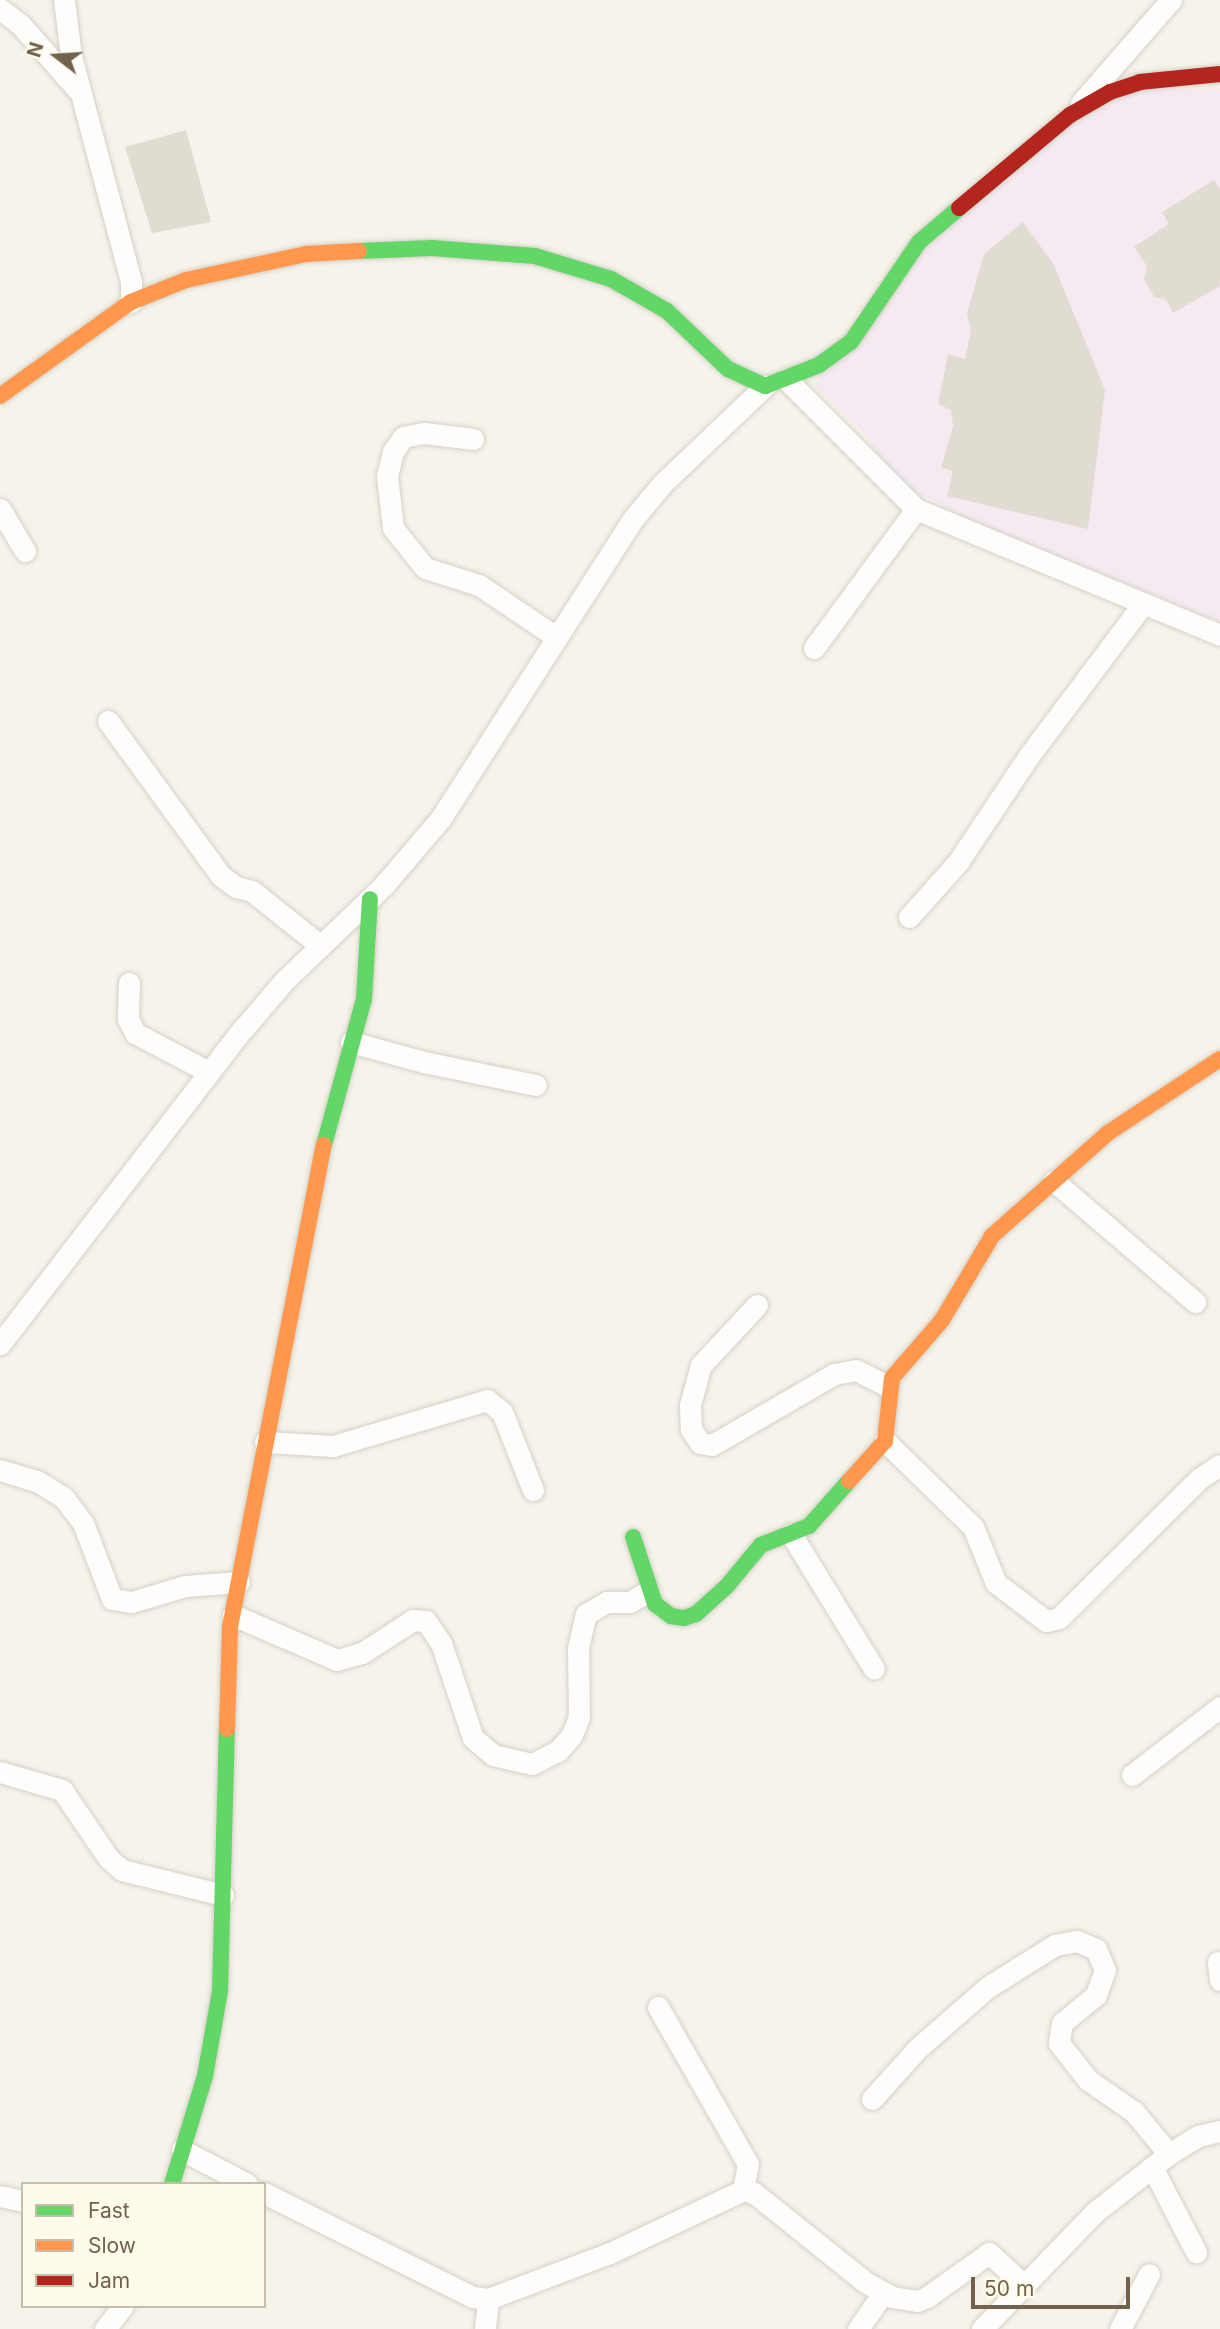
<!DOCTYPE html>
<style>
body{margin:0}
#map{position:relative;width:1220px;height:2329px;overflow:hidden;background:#f6f4ea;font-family:Inter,sans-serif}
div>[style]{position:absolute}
.education>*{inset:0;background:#f5eaf1}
.building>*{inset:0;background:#e1dcd1}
.roads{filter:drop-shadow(0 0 2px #d4d0c7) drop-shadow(0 0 2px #d4d0c7)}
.street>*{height:21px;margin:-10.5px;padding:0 10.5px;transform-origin:10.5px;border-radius:10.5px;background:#fefdfc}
.fast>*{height:16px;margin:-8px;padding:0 8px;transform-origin:8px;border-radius:8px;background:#63d668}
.slow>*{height:16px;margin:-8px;padding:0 8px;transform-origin:8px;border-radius:8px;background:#ff974d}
.jam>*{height:16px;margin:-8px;padding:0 8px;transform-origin:8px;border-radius:8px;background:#b3261e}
span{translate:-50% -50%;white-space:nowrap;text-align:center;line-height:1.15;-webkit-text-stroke:5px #fefbeb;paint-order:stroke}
.legend{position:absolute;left:21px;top:2182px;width:245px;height:126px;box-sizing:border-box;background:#fefbeb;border:2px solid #c6beab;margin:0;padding:9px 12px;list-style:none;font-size:21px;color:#72624c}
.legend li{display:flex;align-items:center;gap:14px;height:35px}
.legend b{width:35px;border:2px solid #c6beab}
.north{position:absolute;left:21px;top:21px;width:70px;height:70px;-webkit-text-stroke:5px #fefbeb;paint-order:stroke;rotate:287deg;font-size:19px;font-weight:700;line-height:28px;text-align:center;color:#72624c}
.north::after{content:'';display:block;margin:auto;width:24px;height:32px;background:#72624c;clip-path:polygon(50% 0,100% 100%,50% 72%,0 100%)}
.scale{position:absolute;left:971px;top:2277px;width:159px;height:32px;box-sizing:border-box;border:4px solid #72624c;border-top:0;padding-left:9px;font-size:21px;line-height:24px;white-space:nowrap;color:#72624c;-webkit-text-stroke:5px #fefbeb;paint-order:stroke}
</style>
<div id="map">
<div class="education">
<div style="clip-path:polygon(1220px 89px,1220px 621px,986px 527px,901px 485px,861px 430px,813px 385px,853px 349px,929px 243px,1074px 122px,1134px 91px)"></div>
</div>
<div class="building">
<div style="clip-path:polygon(186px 130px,211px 222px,152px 233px,125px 147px)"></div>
<div style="clip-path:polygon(1214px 180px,1220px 189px,1220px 286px,1173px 313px,1166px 300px,1154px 297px,1144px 279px,1147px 266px,1134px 247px,1169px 224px,1162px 212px)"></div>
<div style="clip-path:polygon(1023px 222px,1054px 265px,1105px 390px,1088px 529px,947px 496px,953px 471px,941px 468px,953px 426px,951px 410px,938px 404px,948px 354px,965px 359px,971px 331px,967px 314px,984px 254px)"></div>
</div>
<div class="roads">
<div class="street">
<div style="left:64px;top:0;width:56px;rotate:82.9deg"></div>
<div style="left:71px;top:56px;width:234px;rotate:75.1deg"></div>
<div style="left:131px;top:282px;width:20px;rotate:90deg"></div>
<div style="left:0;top:9px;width:25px;rotate:37deg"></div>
<div style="left:20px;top:24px;width:88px;rotate:48.7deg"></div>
<div style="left:1081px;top:103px;width:137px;rotate:-48.9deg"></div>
<div style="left:786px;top:379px;width:184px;rotate:45deg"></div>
<div style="left:916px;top:509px;width:329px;rotate:22.5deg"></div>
<div style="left:473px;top:439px;width:49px;rotate:-173deg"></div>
<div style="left:424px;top:433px;width:21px;rotate:169deg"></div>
<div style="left:403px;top:437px;width:18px;rotate:124deg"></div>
<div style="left:393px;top:452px;width:25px;rotate:104deg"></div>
<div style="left:387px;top:476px;width:52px;rotate:83.4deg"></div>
<div style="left:393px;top:528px;width:51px;rotate:51.3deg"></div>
<div style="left:425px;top:568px;width:57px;rotate:17.5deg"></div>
<div style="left:479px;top:585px;width:93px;rotate:34deg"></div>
<div style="left:0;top:509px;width:49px;rotate:59.2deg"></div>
<div style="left:814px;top:648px;width:172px;rotate:-53.7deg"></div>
<div style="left:108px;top:721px;width:192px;rotate:53.9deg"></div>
<div style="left:221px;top:876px;width:19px;rotate:36deg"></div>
<div style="left:236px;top:887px;width:16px;rotate:14deg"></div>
<div style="left:252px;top:891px;width:88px;rotate:38.6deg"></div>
<div style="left:909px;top:917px;width:74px;rotate:-48.3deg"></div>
<div style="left:958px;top:862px;width:126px;rotate:-56.3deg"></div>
<div style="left:1028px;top:757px;width:191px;rotate:-53.1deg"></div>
<div style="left:129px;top:983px;width:36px;rotate:92deg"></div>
<div style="left:128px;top:1019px;width:16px;rotate:63deg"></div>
<div style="left:135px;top:1033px;width:84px;rotate:27.8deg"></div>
<div style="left:351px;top:1042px;width:76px;rotate:15.3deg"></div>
<div style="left:424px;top:1062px;width:114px;rotate:11.6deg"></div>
<div style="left:1054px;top:1181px;width:186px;rotate:40.6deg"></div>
<div style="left:757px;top:1305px;width:82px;rotate:133deg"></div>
<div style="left:701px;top:1365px;width:41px;rotate:105.4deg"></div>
<div style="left:690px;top:1405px;width:24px;rotate:88deg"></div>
<div style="left:691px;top:1429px;width:17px;rotate:57deg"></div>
<div style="left:700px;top:1443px;width:12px;rotate:9deg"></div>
<div style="left:712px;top:1445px;width:141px;rotate:-30.2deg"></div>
<div style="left:834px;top:1374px;width:22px;rotate:-10deg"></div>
<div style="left:856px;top:1370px;width:36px;rotate:27deg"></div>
<div style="left:0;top:1344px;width:398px;rotate:-52.4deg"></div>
<div style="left:243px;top:1029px;width:63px;rotate:-49.5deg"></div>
<div style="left:284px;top:981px;width:139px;rotate:-43.8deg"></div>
<div style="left:384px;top:885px;width:88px;rotate:-49.6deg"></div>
<div style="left:441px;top:818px;width:355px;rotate:-57.3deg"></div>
<div style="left:633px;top:519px;width:47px;rotate:-50.2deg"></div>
<div style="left:663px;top:483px;width:141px;rotate:-43.6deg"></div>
<div style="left:885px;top:1441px;width:123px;rotate:44.3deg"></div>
<div style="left:973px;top:1527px;width:61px;rotate:67.7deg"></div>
<div style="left:996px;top:1583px;width:63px;rotate:37.2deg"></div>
<div style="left:1046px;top:1621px;width:13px;rotate:-13deg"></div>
<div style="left:1059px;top:1618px;width:199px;rotate:-44.8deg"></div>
<div style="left:1200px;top:1478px;width:24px;rotate:-33deg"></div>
<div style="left:265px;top:1442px;width:68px;rotate:3.4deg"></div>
<div style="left:333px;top:1446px;width:161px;rotate:-16.6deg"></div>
<div style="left:487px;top:1400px;width:19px;rotate:39deg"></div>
<div style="left:502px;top:1412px;width:84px;rotate:68.3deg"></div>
<div style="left:0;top:1470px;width:39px;rotate:17deg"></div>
<div style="left:37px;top:1481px;width:32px;rotate:32deg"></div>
<div style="left:64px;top:1498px;width:31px;rotate:53deg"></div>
<div style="left:83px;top:1523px;width:81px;rotate:69.1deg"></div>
<div style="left:112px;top:1599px;width:20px;rotate:9deg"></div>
<div style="left:132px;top:1602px;width:55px;rotate:-16.8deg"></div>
<div style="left:185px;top:1586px;width:54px;rotate:-4.2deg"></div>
<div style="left:791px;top:1534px;width:158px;rotate:58.4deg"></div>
<div style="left:233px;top:1615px;width:113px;rotate:23.4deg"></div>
<div style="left:337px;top:1660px;width:26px;rotate:-16deg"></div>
<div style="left:362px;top:1653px;width:61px;rotate:-32.9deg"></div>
<div style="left:413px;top:1620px;width:13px;rotate:4deg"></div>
<div style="left:426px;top:1621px;width:27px;rotate:56deg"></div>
<div style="left:441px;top:1643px;width:100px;rotate:71.4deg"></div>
<div style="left:473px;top:1738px;width:26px;rotate:40deg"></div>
<div style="left:493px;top:1755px;width:40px;rotate:13deg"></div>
<div style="left:532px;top:1764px;width:29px;rotate:-27deg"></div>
<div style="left:558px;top:1751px;width:21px;rotate:-49deg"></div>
<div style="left:572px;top:1735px;width:19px;rotate:-69deg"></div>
<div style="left:579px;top:1717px;width:69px;rotate:-90.8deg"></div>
<div style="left:578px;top:1648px;width:35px;rotate:-77deg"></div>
<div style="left:586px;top:1614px;width:24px;rotate:-30deg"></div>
<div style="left:607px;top:1602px;width:23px"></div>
<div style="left:630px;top:1602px;width:21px;rotate:-31deg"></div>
<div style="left:0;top:1772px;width:65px;rotate:16.2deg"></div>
<div style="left:62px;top:1790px;width:83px;rotate:55.7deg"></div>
<div style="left:109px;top:1859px;width:17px;rotate:40deg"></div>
<div style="left:122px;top:1870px;width:104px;rotate:13.9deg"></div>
<div style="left:1132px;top:1775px;width:111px;rotate:-37.7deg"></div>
<div style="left:1218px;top:1962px;width:18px;rotate:84deg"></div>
<div style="left:658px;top:2007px;width:181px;rotate:60.2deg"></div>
<div style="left:748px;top:2164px;width:26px;rotate:101deg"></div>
<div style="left:872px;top:2099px;width:69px;rotate:-48deg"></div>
<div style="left:918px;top:2048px;width:93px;rotate:-41.1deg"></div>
<div style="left:988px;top:1987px;width:79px;rotate:-32.1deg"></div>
<div style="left:1055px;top:1945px;width:22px;rotate:-10deg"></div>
<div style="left:1077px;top:1941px;width:21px;rotate:23deg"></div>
<div style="left:1096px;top:1949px;width:23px;rotate:67deg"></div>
<div style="left:1105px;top:1970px;width:27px;rotate:110deg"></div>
<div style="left:1096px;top:1995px;width:44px;rotate:140.5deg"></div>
<div style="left:1062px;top:2023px;width:20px;rotate:99deg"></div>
<div style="left:1059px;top:2043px;width:47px;rotate:51.9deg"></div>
<div style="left:1088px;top:2080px;width:56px;rotate:34.8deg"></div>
<div style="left:1134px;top:2112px;width:55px;rotate:50.2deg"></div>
<div style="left:182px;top:2150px;width:73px;rotate:27.6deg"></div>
<div style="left:1152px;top:2167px;width:96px;rotate:62.6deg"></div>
<div style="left:264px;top:2193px;width:233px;rotate:26.5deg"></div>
<div style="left:473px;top:2297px;width:15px;rotate:8deg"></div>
<div style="left:488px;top:2299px;width:130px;rotate:-20.7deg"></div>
<div style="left:610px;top:2253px;width:147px;rotate:-25.3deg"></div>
<div style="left:743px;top:2190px;width:11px;rotate:15deg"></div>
<div style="left:754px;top:2193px;width:142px;rotate:38.7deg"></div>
<div style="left:865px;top:2282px;width:31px;rotate:29deg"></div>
<div style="left:892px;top:2297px;width:25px;rotate:9deg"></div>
<div style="left:917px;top:2301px;width:11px;rotate:-22deg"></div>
<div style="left:927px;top:2297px;width:76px;rotate:-35.4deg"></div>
<div style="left:989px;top:2253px;width:47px;rotate:42.4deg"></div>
<div style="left:0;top:2196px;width:24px;rotate:12deg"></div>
<div style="left:105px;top:2329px;width:29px;rotate:-52deg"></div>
<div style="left:485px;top:2329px;width:30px;rotate:-84deg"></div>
<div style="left:858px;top:2329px;width:44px;rotate:-55.2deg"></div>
<div style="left:982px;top:2329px;width:163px;rotate:-46deg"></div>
<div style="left:1095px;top:2212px;width:94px;rotate:-38.1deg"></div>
<div style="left:1169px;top:2154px;width:34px;rotate:-32deg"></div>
<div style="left:1198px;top:2136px;width:23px;rotate:-13deg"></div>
<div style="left:1120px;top:2329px;width:62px;rotate:-62.2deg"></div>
</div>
<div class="fast">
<div style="left:359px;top:251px;width:73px;rotate:-2.4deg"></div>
<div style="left:432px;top:248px;width:103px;rotate:4.4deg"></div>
<div style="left:535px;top:256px;width:79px;rotate:16.8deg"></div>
<div style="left:611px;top:279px;width:64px;rotate:29.7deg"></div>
<div style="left:667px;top:311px;width:84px;rotate:43.6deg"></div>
<div style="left:728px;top:369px;width:41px;rotate:24.7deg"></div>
<div style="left:765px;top:386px;width:58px;rotate:-21.3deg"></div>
<div style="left:819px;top:365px;width:39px;rotate:-36deg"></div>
<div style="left:851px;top:342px;width:121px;rotate:-55.8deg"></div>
<div style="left:919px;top:242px;width:52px;rotate:-40.4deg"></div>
<div style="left:324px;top:1145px;width:151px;rotate:-74.7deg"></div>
<div style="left:364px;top:999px;width:100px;rotate:-86.6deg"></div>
<div style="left:633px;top:1537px;width:71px;rotate:71.8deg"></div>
<div style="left:655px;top:1604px;width:20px;rotate:37deg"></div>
<div style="left:671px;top:1616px;width:13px;rotate:9deg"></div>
<div style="left:684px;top:1618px;width:13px;rotate:-18deg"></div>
<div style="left:696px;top:1614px;width:42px;rotate:-42.1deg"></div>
<div style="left:727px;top:1586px;width:53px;rotate:-50.3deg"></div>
<div style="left:761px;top:1545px;width:52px;rotate:-21.6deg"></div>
<div style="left:809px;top:1526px;width:60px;rotate:-48.4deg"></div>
<div style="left:172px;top:2184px;width:113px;rotate:-73deg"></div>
<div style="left:205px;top:2076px;width:86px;rotate:-80deg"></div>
<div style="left:220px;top:1991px;width:262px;rotate:-88.5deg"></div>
</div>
<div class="slow">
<div style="left:0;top:396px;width:161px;rotate:-35.7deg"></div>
<div style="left:131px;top:302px;width:59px;rotate:-21.8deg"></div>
<div style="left:186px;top:280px;width:123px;rotate:-12.2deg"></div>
<div style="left:306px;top:254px;width:53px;rotate:-3.2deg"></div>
<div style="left:849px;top:1481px;width:54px;rotate:-48deg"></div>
<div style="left:885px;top:1441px;width:63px;rotate:-83.7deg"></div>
<div style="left:892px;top:1378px;width:77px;rotate:-49.2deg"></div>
<div style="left:942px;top:1320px;width:98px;rotate:-59.2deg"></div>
<div style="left:992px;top:1236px;width:155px;rotate:-41.6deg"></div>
<div style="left:1108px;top:1133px;width:134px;rotate:-33.5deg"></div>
<div style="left:227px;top:1729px;width:102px;rotate:-88.3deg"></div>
<div style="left:230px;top:1627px;width:491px;rotate:-79deg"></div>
</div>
<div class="jam">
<div style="left:959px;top:208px;width:145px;rotate:-40deg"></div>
<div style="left:1070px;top:115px;width:46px;rotate:-29.9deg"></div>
<div style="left:1110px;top:92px;width:32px;rotate:-18deg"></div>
<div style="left:1140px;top:82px;width:80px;rotate:-5.7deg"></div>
</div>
</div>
<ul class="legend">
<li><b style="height:9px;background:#63d668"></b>Fast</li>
<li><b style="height:9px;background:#ff974d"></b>Slow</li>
<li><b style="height:9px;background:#b3261e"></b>Jam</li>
</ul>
<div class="north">N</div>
<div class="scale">50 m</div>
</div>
